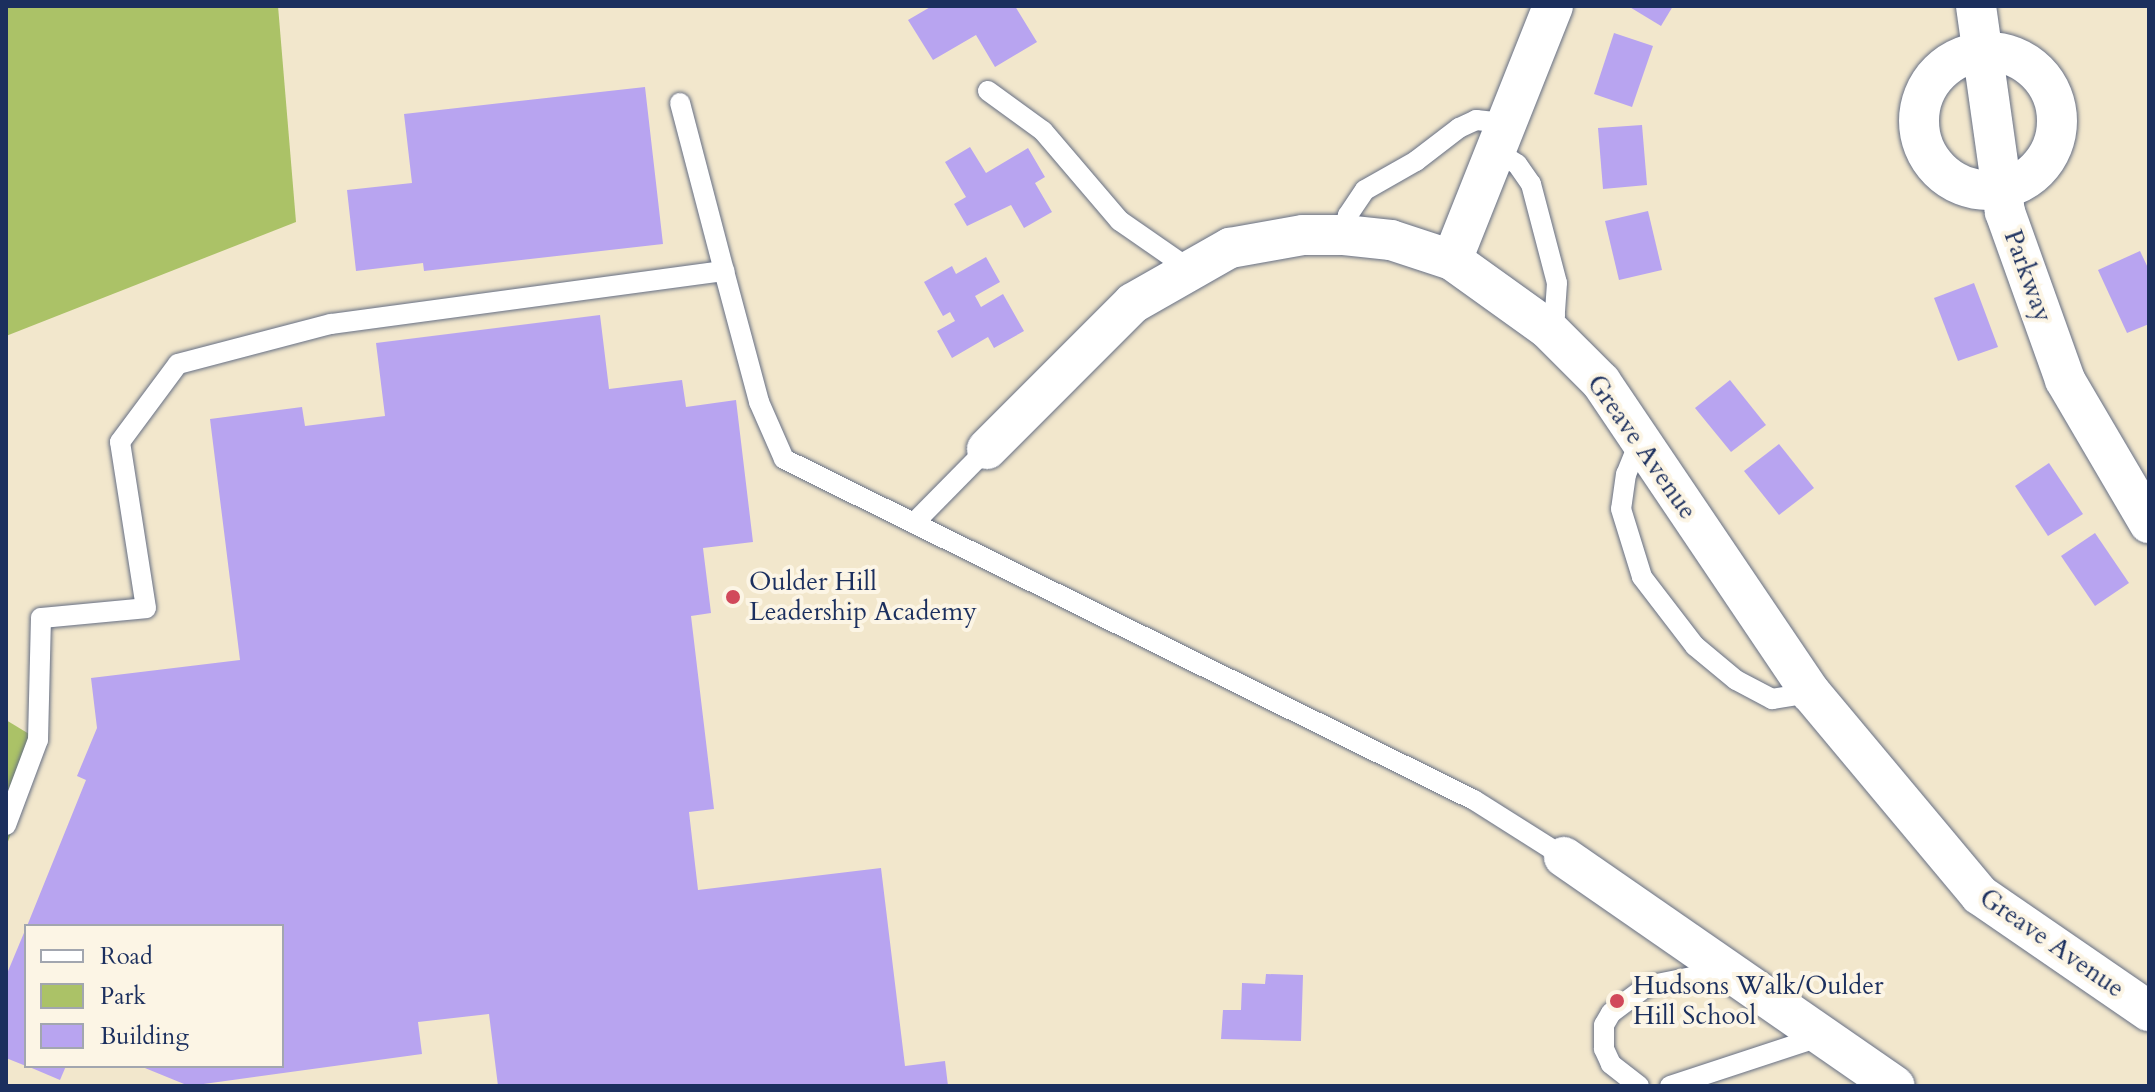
<!DOCTYPE html>
<style>
body{margin:0}
#map{position:relative;width:2155px;height:1092px;overflow:hidden;background:#f2e7cc;font-family:Cardo,serif}
div>[style]{position:absolute}
.green>*{inset:0;background:#abc267}
.building>*{inset:0;background:#b8a4f0}
.roads{filter:drop-shadow(0 0 2px #666f84) drop-shadow(0 0 2px #666f84)}
.service>*{height:20px;margin:-10px;padding:0 10px;transform-origin:10px;border-radius:10px;background:#fff}
.minor>*{height:40px;margin:-20px;padding:0 20px;transform-origin:20px;border-radius:20px;background:#fff}
.minor>.ring{margin:-20px;padding:0;box-sizing:content-box;background:none;border:40px solid #fff;border-radius:50%}
.dots>*{width:22px;height:22px;translate:-50% -50%;box-sizing:border-box;border:4px solid #fcf5e5;border-radius:50%}
span{translate:-50% -50%;white-space:nowrap;text-align:center;line-height:1.15;-webkit-text-stroke:8px #fcf5e5;paint-order:stroke}
.street-label{font-size:26px;color:#1b2f5e}
.poi-label{font-size:26px;color:#1b2f5e}
.left{translate:0 -50%;text-align:left}
.frame{position:absolute;inset:0;border:8px solid #1b2f5e;pointer-events:none}
.legend{position:absolute;left:24px;top:924px;width:260px;height:144px;box-sizing:border-box;background:#fcf5e5;border:2px solid #a2a6af;margin:0;padding:10px 14px;list-style:none;font-size:24px;color:#1b2f5e}
.legend li{display:flex;align-items:center;gap:16px;height:40px}
.legend b{width:40px;border:2px solid #a2a6af}
</style>
<div id="map">
<div class="green">
<div style="clip-path:polygon(6px 6px,278px 6px,296px 222px,6px 336px)"></div>
<div style="clip-path:polygon(6px 720px,44px 743px,6px 847px)"></div>
</div>
<div class="building">
<div style="clip-path:polygon(932px 6px,1015px 6px,1037px 42px,995px 67px,976px 35px,933px 60px,908px 20px)"></div>
<div style="clip-path:polygon(1628px 6px,1673px 6px,1661px 26px)"></div>
<div style="clip-path:polygon(1614px 33px,1653px 46px,1632px 107px,1594px 94px)"></div>
<div style="clip-path:polygon(645px 87px,663px 244px,424px 271px,423px 263px,356px 271px,347px 190px,412px 183px,404px 114px)"></div>
<div style="clip-path:polygon(1642px 125px,1647px 185px,1603px 189px,1598px 128px)"></div>
<div style="clip-path:polygon(970px 147px,986px 173px,1028px 148px,1045px 177px,1035px 183px,1052px 212px,1024px 228px,1011px 205px,967px 226px,954px 204px,966px 197px,945px 162px)"></div>
<div style="clip-path:polygon(1648px 211px,1662px 270px,1619px 280px,1605px 221px)"></div>
<div style="clip-path:polygon(2140px 251px,2149px 270px,2149px 324px,2127px 333px,2098px 270px)"></div>
<div style="clip-path:polygon(986px 257px,1000px 282px,975px 296px,981px 307px,1003px 294px,1024px 331px,994px 348px,988px 337px,952px 358px,937px 331px,955px 321px,950px 312px,943px 316px,924px 282px,952px 266px,956px 274px)"></div>
<div style="clip-path:polygon(1974px 283px,1998px 347px,1958px 361px,1934px 298px)"></div>
<div style="clip-path:polygon(600px 315px,609px 389px,682px 380px,686px 407px,736px 400px,753px 542px,703px 548px,711px 613px,691px 616px,714px 809px,689px 812px,698px 890px,881px 868px,905px 1066px,945px 1061px,948px 1086px,498px 1086px,489px 1014px,418px 1022px,422px 1054px,189px 1086px,140px 1066px,282px 1066px,282px 926px,27px 926px,86px 780px,77px 776px,97px 728px,91px 678px,240px 660px,210px 419px,302px 407px,305px 426px,385px 416px,376px 343px)"></div>
<div style="clip-path:polygon(1730px 380px,1766px 425px,1731px 452px,1695px 408px)"></div>
<div style="clip-path:polygon(1779px 444px,1814px 488px,1779px 515px,1744px 471px)"></div>
<div style="clip-path:polygon(2049px 463px,2083px 514px,2048px 536px,2015px 486px)"></div>
<div style="clip-path:polygon(2095px 533px,2129px 583px,2095px 606px,2061px 556px)"></div>
<div style="clip-path:polygon(26px 928px,26px 1066px,6px 1058px,6px 976px)"></div>
<div style="clip-path:polygon(1266px 974px,1303px 975px,1301px 1041px,1221px 1039px,1223px 1010px,1241px 1010px,1242px 983px,1265px 984px)"></div>
<div style="clip-path:polygon(27px 1066px,66px 1066px,60px 1080px)"></div>
</div>
<div class="roads">
<div class="service">
<div style="left:988px;top:91px;width:68px;rotate:36deg"></div>
<div style="left:1043px;top:131px;width:118px;rotate:49.5deg"></div>
<div style="left:1120px;top:221px;width:83px;rotate:34.7deg"></div>
<div style="left:680px;top:103px;width:174px;rotate:75.3deg"></div>
<div style="left:1496px;top:151px;width:25px;rotate:32deg"></div>
<div style="left:1517px;top:164px;width:24px;rotate:55deg"></div>
<div style="left:1531px;top:184px;width:102px;rotate:75.3deg"></div>
<div style="left:1557px;top:283px;width:32px;rotate:94deg"></div>
<div style="left:1555px;top:315px;width:16px;rotate:117deg"></div>
<div style="left:1344px;top:235px;width:20px;rotate:-79deg"></div>
<div style="left:1348px;top:215px;width:30px;rotate:-56deg"></div>
<div style="left:1365px;top:190px;width:59px;rotate:-29.6deg"></div>
<div style="left:1416px;top:161px;width:54px;rotate:-37.5deg"></div>
<div style="left:1459px;top:128px;width:19px;rotate:-25deg"></div>
<div style="left:1476px;top:120px;width:30px;rotate:6deg"></div>
<div style="left:1640px;top:440px;width:37px;rotate:112deg"></div>
<div style="left:1626px;top:474px;width:35px;rotate:98deg"></div>
<div style="left:1621px;top:509px;width:71px;rotate:72.8deg"></div>
<div style="left:1642px;top:577px;width:87px;rotate:52.5deg"></div>
<div style="left:1695px;top:646px;width:53px;rotate:39.7deg"></div>
<div style="left:1736px;top:680px;width:41px;rotate:27.8deg"></div>
<div style="left:1772px;top:699px;width:39px;rotate:-9deg"></div>
<div style="left:914px;top:523px;width:104px;rotate:-45.4deg"></div>
<div style="left:6px;top:825px;width:91px;rotate:-69.4deg"></div>
<div style="left:38px;top:740px;width:122px;rotate:-88.6deg"></div>
<div style="left:41px;top:618px;width:105px;rotate:-5.4deg"></div>
<div style="left:146px;top:608px;width:168px;rotate:-98.9deg"></div>
<div style="left:120px;top:442px;width:97px;rotate:-53.4deg"></div>
<div style="left:178px;top:364px;width:158px;rotate:-14.7deg"></div>
<div style="left:331px;top:324px;width:397px;rotate:-7.7deg"></div>
<div style="left:724px;top:271px;width:136px;rotate:75deg"></div>
<div style="left:759px;top:402px;width:62px;rotate:66.3deg"></div>
<div style="left:784px;top:459px;width:770px;rotate:26.3deg"></div>
<div style="left:1474px;top:800px;width:107px;rotate:32.3deg"></div>
<div style="left:1639px;top:1086px;width:36px;rotate:-142deg"></div>
<div style="left:1611px;top:1064px;width:17px;rotate:-115deg"></div>
<div style="left:1604px;top:1049px;width:24px;rotate:-90deg"></div>
<div style="left:1604px;top:1025px;width:14px;rotate:-60deg"></div>
<div style="left:1611px;top:1013px;width:45px;rotate:-36.9deg"></div>
<div style="left:1647px;top:986px;width:81px;rotate:-11.4deg"></div>
<div style="left:1670px;top:1086px;width:160px;rotate:-18.2deg"></div>
</div>
<div class="minor">
<div style="left:1976px;top:6px;width:208px;rotate:82deg"></div>
<div style="left:2005px;top:212px;width:178px;rotate:70.3deg"></div>
<div style="left:2065px;top:380px;width:166px;rotate:59.6deg"></div>
<div class="ring" style="left:1919px;top:52px;width:98px;height:98px"></div>
<div style="left:1452px;top:260px;width:273px;rotate:-68.3deg"></div>
<div style="left:987px;top:449px;width:206px;rotate:-45deg"></div>
<div style="left:1133px;top:303px;width:112px;rotate:-29.6deg"></div>
<div style="left:1230px;top:248px;width:74px;rotate:-10.1deg"></div>
<div style="left:1303px;top:235px;width:41px"></div>
<div style="left:1344px;top:235px;width:47px;rotate:6.1deg"></div>
<div style="left:1391px;top:240px;width:64px;rotate:18.2deg"></div>
<div style="left:1452px;top:260px;width:118px;rotate:35.7deg"></div>
<div style="left:1548px;top:329px;width:75px;rotate:45deg"></div>
<div style="left:1601px;top:382px;width:375px;rotate:56deg"></div>
<div style="left:1811px;top:693px;width:263px;rotate:50.1deg"></div>
<div style="left:1980px;top:895px;width:205px;rotate:34.5deg"></div>
<div style="left:1564px;top:857px;width:402px;rotate:34.7deg"></div>
</div>
</div>
<div class="dots">
<div style="left:733px;top:597px;background:#d1495b"></div>
<div style="left:1617px;top:1001px;background:#d1495b"></div>
</div>
<div class="street-label">
<span style="left:2028px;top:276px;rotate:70deg">Parkway</span>
<span style="left:1642px;top:447px;rotate:55deg">Greave Avenue</span>
<span style="left:2052px;top:943px;rotate:35deg">Greave Avenue</span>
</div>
<div class="poi-label">
<span class="left" style="left:749px;top:597px">Oulder Hill<br>Leadership Academy</span>
<span class="left" style="left:1633px;top:1001px">Hudsons Walk/Oulder<br>Hill School</span>
</div>
<div class="frame"></div>
<ul class="legend">
<li><b style="height:10px;background:#fff"></b>Road</li>
<li><b style="height:22px;background:#abc267"></b>Park</li>
<li><b style="height:22px;background:#b8a4f0"></b>Building</li>
</ul>
</div>
